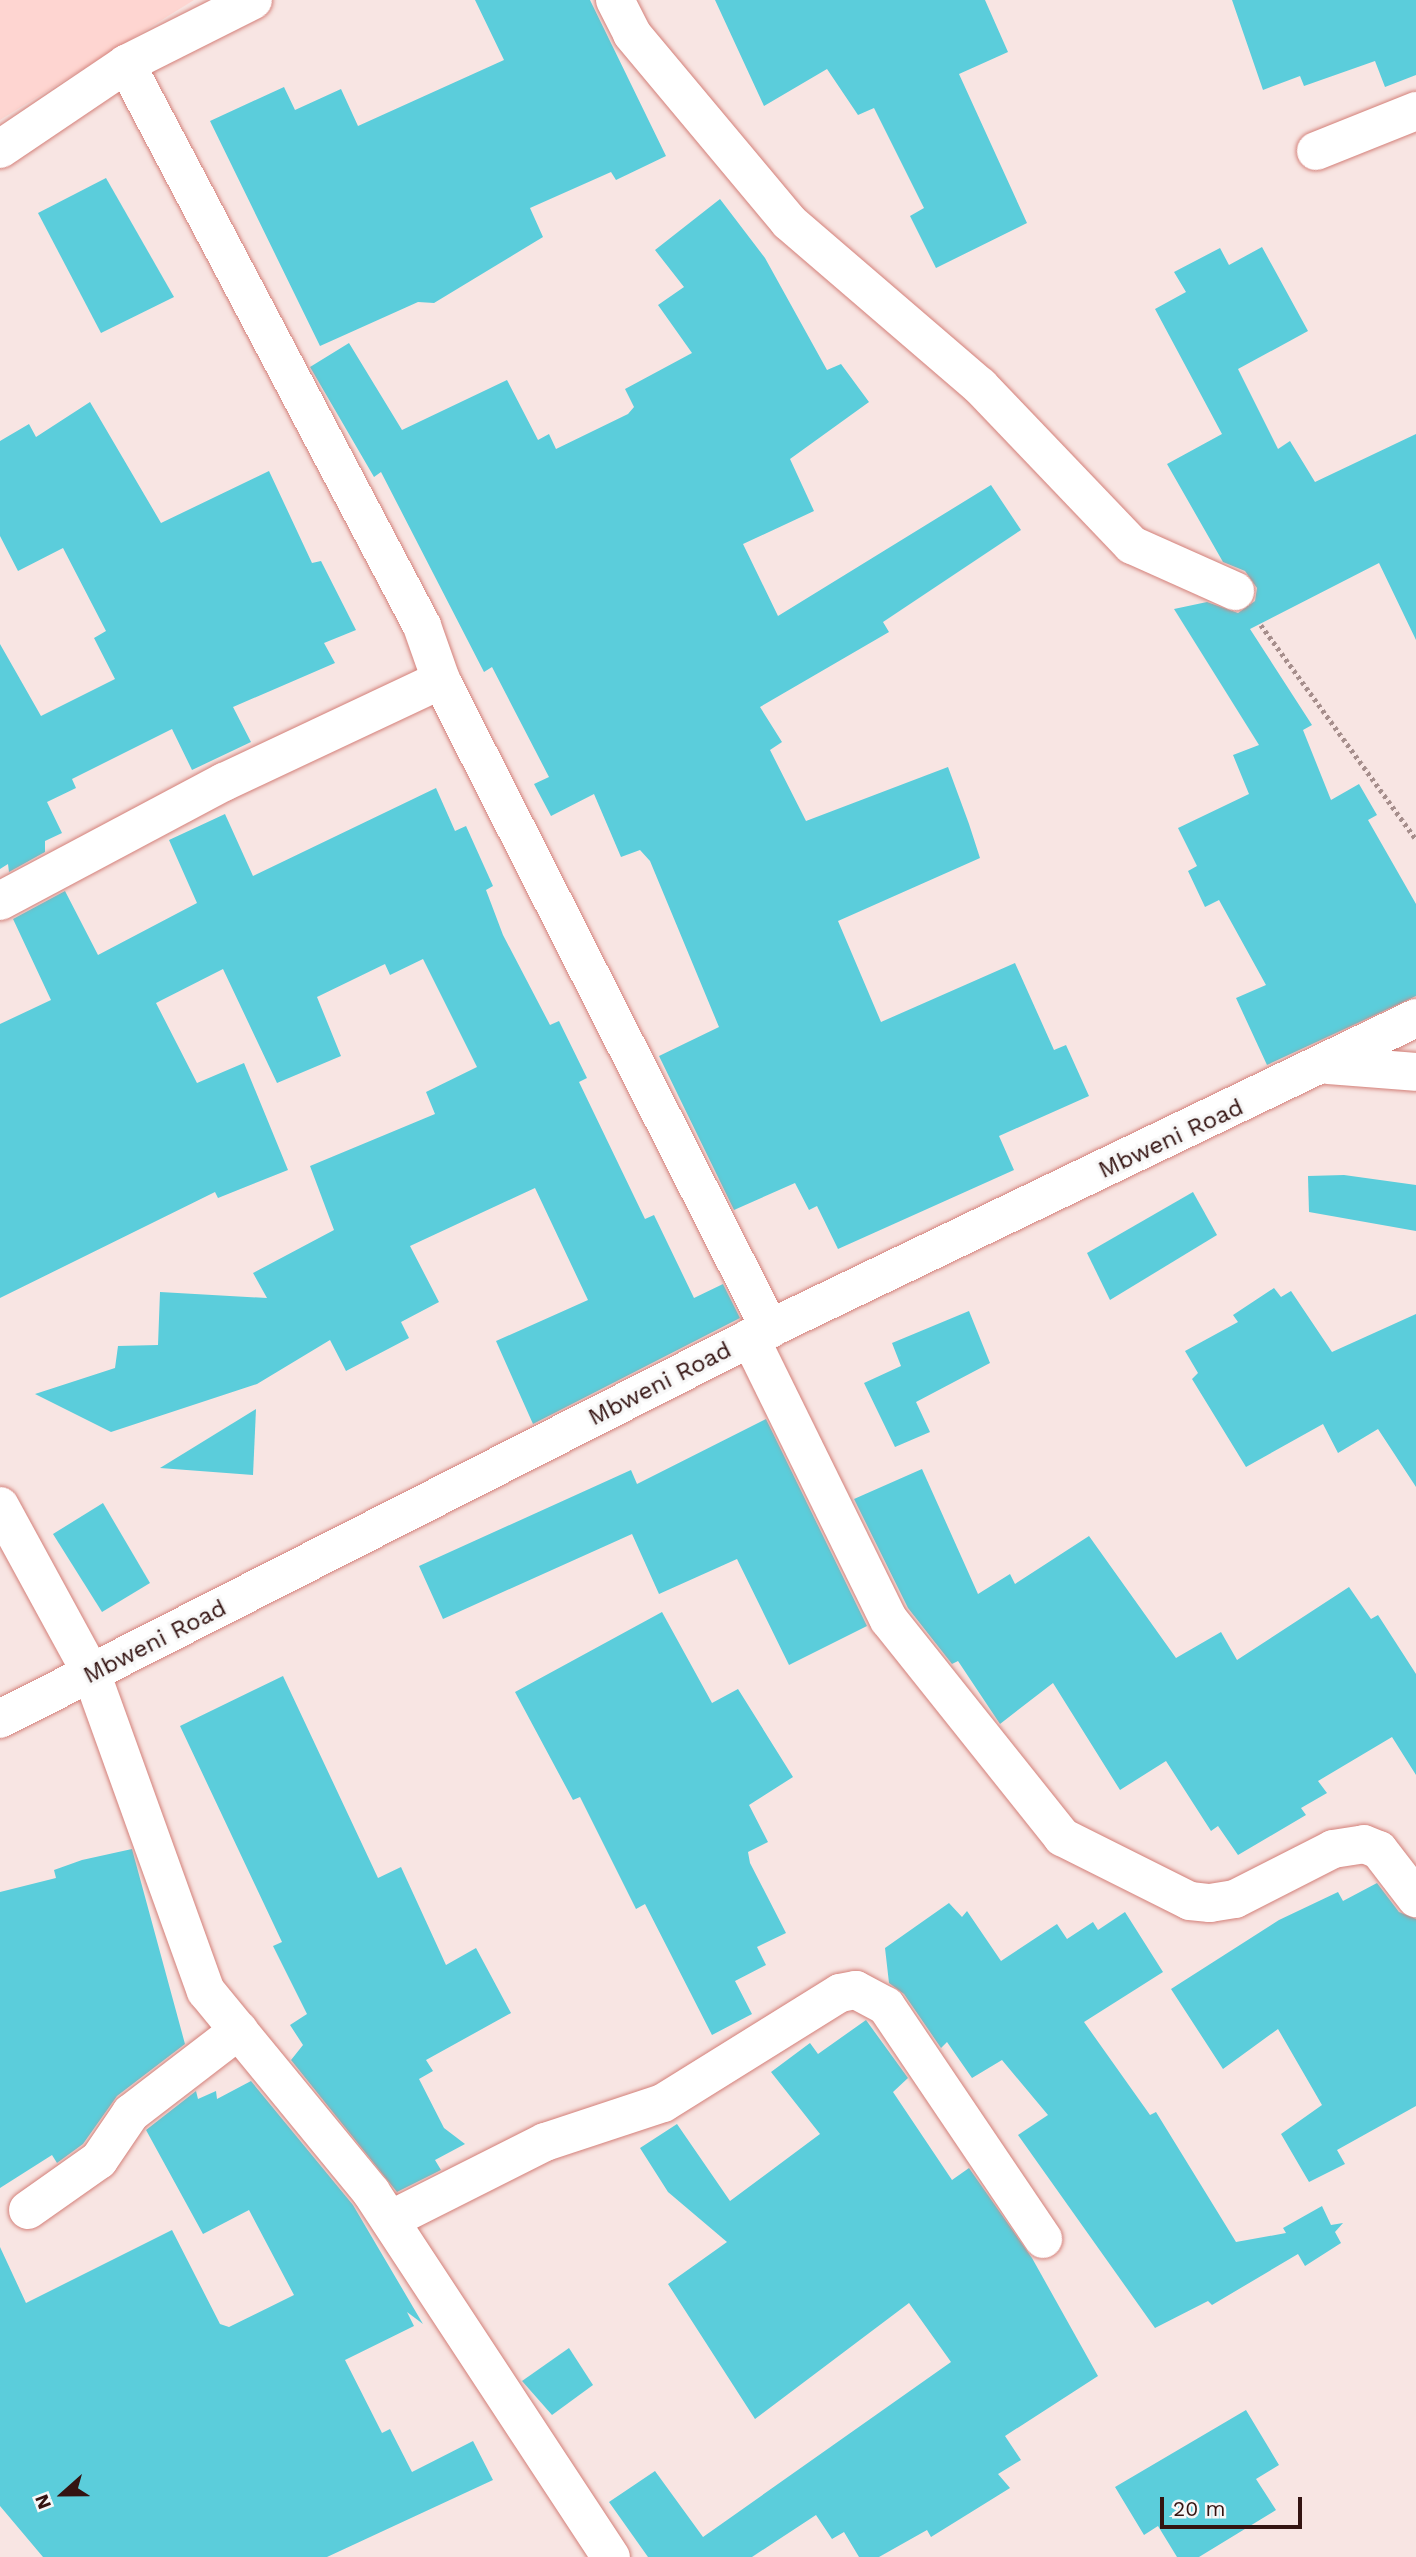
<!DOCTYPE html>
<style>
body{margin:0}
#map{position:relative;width:1416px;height:2557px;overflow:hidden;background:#f8e5e3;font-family:"Work Sans",sans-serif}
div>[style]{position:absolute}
.built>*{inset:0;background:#fed5d1}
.building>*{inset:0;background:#5bcddb}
.path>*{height:4.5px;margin-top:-2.25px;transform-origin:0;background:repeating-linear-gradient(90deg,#a68e8c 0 3.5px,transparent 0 7px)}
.roads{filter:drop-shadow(0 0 2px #d38079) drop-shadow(0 0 2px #d38079)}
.street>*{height:38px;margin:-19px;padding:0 19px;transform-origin:19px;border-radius:19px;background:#fff}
.secondary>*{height:38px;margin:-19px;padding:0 19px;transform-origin:19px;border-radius:19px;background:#fff}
span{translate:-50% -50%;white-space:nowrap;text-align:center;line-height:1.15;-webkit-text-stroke:6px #f7f7f7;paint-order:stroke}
.street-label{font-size:24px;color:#341412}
.north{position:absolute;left:28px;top:2459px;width:70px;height:70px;-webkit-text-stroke:5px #f7f7f7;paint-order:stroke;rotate:249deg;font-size:19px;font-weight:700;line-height:28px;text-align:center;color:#341412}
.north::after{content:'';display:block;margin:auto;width:24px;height:32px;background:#341412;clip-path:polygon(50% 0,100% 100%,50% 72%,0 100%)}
.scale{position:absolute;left:1160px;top:2497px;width:142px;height:32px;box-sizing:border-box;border:4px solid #341412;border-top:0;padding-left:9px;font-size:21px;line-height:24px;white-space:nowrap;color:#341412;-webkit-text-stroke:5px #f7f7f7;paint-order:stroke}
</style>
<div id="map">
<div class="built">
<div style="clip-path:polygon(0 0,194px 0,0 120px)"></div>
</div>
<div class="building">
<div style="clip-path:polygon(475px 0,590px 0,666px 156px,616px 180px,611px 172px,530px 208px,543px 237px,434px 303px,418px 302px,320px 346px,210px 121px,284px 87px,295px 110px,341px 89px,358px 126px,504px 60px)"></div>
<div style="clip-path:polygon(715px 0,985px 0,1008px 52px,959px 74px,1027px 223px,936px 268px,910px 216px,924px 208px,874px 108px,858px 115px,827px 69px,764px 106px)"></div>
<div style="clip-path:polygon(1232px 0,1416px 0,1416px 75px,1385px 87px,1375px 61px,1304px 86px,1300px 76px,1263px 90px)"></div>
<div style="clip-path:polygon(106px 178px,174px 297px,101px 333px,38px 213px)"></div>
<div style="clip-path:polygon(720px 199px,765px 258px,827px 370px,841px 364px,869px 402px,790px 459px,814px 511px,743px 544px,778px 616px,991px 485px,1021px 530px,883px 622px,889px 632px,760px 707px,782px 742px,770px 750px,806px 821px,948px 767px,969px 824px,980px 858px,838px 921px,881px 1022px,1015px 963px,1054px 1050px,1066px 1045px,1089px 1096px,999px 1136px,1014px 1170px,838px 1249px,817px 1206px,809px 1210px,795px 1183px,734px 1210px,659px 1056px,719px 1027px,650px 861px,640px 850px,621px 857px,594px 794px,551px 816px,534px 784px,549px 777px,492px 667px,484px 672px,381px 472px,374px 477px,310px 367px,349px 343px,402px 430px,507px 380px,538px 440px,549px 434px,556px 449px,628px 414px,634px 407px,625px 389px,692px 353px,658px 305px,684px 287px,655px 250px)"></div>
<div style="clip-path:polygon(1262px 247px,1308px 331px,1238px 369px,1278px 449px,1290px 441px,1315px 482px,1416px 434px,1416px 640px,1379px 563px,1250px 629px,1312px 725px,1303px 730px,1331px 800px,1359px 784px,1377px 815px,1368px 820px,1416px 904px,1416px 996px,1267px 1065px,1236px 998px,1266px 985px,1219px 900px,1205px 907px,1188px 871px,1197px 866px,1178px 828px,1249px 794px,1233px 755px,1259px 745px,1174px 609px,1207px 602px,1238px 613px,1255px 601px,1257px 588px,1245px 571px,1223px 562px,1167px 464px,1222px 434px,1155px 309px,1186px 292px,1174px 272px,1220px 248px,1229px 265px)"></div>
<div style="clip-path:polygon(90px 402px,161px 523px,269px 471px,312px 563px,321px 561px,356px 630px,324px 643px,335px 663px,233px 707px,251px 742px,192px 770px,172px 729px,72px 779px,76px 788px,47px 802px,62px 833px,45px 841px,45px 852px,9px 872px,8px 864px,0 869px,0 644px,41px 716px,115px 679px,94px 638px,106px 631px,63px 548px,18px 571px,0 536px,0 441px,29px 424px,36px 437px)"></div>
<div style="clip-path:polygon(436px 788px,455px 831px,466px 826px,493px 886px,486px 890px,503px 935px,550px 1025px,559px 1021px,587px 1078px,579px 1082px,645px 1219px,654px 1215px,694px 1298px,723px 1284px,740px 1318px,533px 1424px,496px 1341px,588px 1300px,535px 1188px,410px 1246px,439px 1302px,401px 1322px,409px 1338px,346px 1371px,330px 1340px,257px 1384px,111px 1432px,35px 1394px,115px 1368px,118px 1346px,158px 1345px,160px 1292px,267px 1298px,253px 1273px,334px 1230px,310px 1166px,435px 1114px,426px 1092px,477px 1067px,423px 959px,390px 975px,385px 964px,317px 997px,341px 1056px,277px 1083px,223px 969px,156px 1003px,197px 1083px,244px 1063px,288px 1170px,218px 1198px,215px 1192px,0 1298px,0 1024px,51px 1000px,13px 919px,65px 891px,98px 955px,197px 903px,169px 840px,225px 814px,253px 876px)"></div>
<div style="clip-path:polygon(1344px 1175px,1416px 1185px,1416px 1231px,1309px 1212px,1308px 1176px)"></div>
<div style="clip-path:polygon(1193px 1192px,1217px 1235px,1110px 1300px,1087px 1253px)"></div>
<div style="clip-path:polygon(1274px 1288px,1281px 1297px,1291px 1291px,1332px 1352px,1416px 1314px,1416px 1487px,1378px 1429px,1338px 1453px,1323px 1424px,1246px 1467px,1192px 1379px,1198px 1373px,1185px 1351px,1238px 1322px,1233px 1315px)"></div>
<div style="clip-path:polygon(969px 1311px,990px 1363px,916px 1402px,930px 1432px,895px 1447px,864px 1383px,901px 1366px,892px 1343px)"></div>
<div style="clip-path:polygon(256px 1409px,253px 1475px,160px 1468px)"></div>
<div style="clip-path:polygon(766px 1419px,867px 1626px,789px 1665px,737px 1559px,659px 1594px,632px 1534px,443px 1619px,419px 1566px,631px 1470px,637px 1484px)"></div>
<div style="clip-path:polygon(922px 1469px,978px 1594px,1010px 1574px,1015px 1584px,1089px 1536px,1176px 1658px,1221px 1632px,1237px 1660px,1349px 1587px,1371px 1619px,1378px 1615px,1416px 1674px,1416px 1775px,1392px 1737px,1318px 1781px,1327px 1793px,1301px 1808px,1306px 1815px,1238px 1855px,1218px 1826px,1211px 1831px,1166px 1761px,1120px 1790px,1053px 1683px,1000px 1724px,958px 1661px,952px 1664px,908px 1608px,854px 1499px)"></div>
<div style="clip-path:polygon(103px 1503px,150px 1583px,102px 1612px,53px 1534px)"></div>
<div style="clip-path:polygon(662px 1612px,712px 1703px,738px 1689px,793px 1777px,749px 1805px,768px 1842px,748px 1852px,750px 1863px,786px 1933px,757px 1947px,766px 1965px,735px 1981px,752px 2014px,712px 2035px,645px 1904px,636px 1909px,580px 1797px,573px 1800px,515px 1692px)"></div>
<div style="clip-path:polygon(283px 1676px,378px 1878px,401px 1867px,446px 1965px,476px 1948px,511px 2013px,426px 2060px,433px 2071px,419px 2079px,444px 2128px,465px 2144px,435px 2160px,441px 2170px,397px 2192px,291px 2060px,303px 2045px,290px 2025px,307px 2014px,273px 1946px,282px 1942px,180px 1726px)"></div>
<div style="clip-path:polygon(132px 1849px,185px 2044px,117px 2096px,83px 2144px,57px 2163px,52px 2155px,0 2188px,0 1892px,56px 1878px,54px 1870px,82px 1860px)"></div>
<div style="clip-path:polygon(1377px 1883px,1399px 1912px,1416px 1919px,1416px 2106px,1337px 2150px,1345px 2164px,1309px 2182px,1281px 2134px,1322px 2105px,1278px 2029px,1223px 2069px,1171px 1989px,1279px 1920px,1338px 1892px,1343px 1901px)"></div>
<div style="clip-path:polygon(949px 1903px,962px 1917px,967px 1911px,1001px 1961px,1057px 1924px,1067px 1939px,1093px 1922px,1098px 1930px,1125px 1912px,1163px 1972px,1084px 2022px,1150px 2115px,1156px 2112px,1236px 2242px,1286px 2233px,1283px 2228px,1322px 2206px,1331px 2225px,1343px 2223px,1335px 2232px,1341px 2243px,1305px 2266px,1298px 2254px,1212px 2305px,1208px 2301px,1155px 2328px,1018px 2135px,1048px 2115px,1002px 2060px,972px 2078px,947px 2042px,941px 2048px,904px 1994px,889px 1983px,885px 1948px)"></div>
<div style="clip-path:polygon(866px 2020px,908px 2078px,893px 2092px,952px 2180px,969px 2168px,1032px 2258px,1098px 2376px,1005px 2436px,1021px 2460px,998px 2474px,1010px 2488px,931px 2537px,927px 2530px,879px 2557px,859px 2557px,844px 2532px,832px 2539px,816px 2515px,752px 2557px,648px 2557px,609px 2502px,655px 2471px,703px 2537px,951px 2362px,909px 2303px,755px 2419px,668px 2284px,727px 2242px,668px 2192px,640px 2148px,677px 2124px,730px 2201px,820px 2134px,771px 2072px,810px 2043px,818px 2054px)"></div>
<div style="clip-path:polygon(251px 2081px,353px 2205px,423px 2324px,407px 2312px,414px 2326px,345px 2360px,382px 2433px,390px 2429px,412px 2472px,473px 2441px,493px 2480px,327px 2557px,43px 2557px,0 2506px,0 2247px,26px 2303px,172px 2230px,220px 2324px,229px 2327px,294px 2295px,249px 2210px,203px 2234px,146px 2130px,196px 2091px,198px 2099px,216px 2091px,217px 2099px)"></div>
<div style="clip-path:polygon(569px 2348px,593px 2385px,552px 2415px,522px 2381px)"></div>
<div style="clip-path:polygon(1246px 2410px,1279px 2465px,1256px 2479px,1276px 2510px,1199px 2557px,1177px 2557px,1158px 2526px,1144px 2535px,1115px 2487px)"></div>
</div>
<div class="path">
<div style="left:1261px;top:625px;width:264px;rotate:54.1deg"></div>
</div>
<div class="roads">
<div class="street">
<div style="left:615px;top:0;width:38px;rotate:63deg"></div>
<div style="left:632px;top:34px;width:245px;rotate:50.1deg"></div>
<div style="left:789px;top:222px;width:252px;rotate:40.7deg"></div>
<div style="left:980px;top:386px;width:220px;rotate:46.3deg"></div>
<div style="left:1132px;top:545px;width:113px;rotate:24.1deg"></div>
<div style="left:126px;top:64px;width:635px;rotate:62.22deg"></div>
<div style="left:422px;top:626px;width:57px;rotate:70.6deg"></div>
<div style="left:441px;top:680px;width:728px;rotate:63.12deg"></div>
<div style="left:0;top:149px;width:152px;rotate:-34deg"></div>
<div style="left:126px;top:64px;width:142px;rotate:-26.7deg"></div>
<div style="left:1316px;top:151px;width:108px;rotate:-21.8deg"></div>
<div style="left:0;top:901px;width:254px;rotate:-28deg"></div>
<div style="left:224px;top:782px;width:240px;rotate:-25.2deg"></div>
<div style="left:750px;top:1338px;width:314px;rotate:63.8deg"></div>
<div style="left:889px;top:1620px;width:278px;rotate:51.4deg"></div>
<div style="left:1062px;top:1837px;width:143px;rotate:26.6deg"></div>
<div style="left:1190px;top:1901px;width:20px;rotate:6deg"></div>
<div style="left:1210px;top:1903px;width:25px;rotate:-9deg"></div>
<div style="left:1235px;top:1899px;width:110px;rotate:-27deg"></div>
<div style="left:1333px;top:1849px;width:31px;rotate:-9deg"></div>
<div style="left:1364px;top:1844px;width:16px;rotate:22deg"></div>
<div style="left:1379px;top:1850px;width:61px;rotate:52.4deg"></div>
<div style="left:0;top:1506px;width:192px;rotate:61.4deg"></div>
<div style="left:92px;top:1675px;width:336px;rotate:70.2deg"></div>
<div style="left:206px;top:1991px;width:260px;rotate:50.6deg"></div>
<div style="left:371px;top:2192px;width:437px;rotate:56.7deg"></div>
<div style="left:28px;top:2210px;width:87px;rotate:-35.2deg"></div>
<div style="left:99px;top:2160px;width:57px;rotate:-55.8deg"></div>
<div style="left:131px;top:2113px;width:136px;rotate:-37.5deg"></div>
<div style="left:390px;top:2220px;width:174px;rotate:-26.7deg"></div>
<div style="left:545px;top:2142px;width:124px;rotate:-18.3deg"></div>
<div style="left:663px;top:2103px;width:208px;rotate:-31.9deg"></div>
<div style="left:840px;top:1993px;width:16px;rotate:-11deg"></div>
<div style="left:856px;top:1990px;width:34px;rotate:28deg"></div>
<div style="left:886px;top:2006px;width:281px;rotate:56deg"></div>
</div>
<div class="secondary">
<div style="left:1328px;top:1065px;width:88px;rotate:4.5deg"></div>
<div style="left:0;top:1719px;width:841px;rotate:-26.93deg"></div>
<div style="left:750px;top:1338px;width:739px;rotate:-25.66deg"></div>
</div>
</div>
<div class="street-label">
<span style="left:1171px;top:1139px;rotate:-25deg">Mbweni Road</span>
<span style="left:660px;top:1384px;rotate:-27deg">Mbweni Road</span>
<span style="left:155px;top:1642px;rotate:-27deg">Mbweni Road</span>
</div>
<div class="north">N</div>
<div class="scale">20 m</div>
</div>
